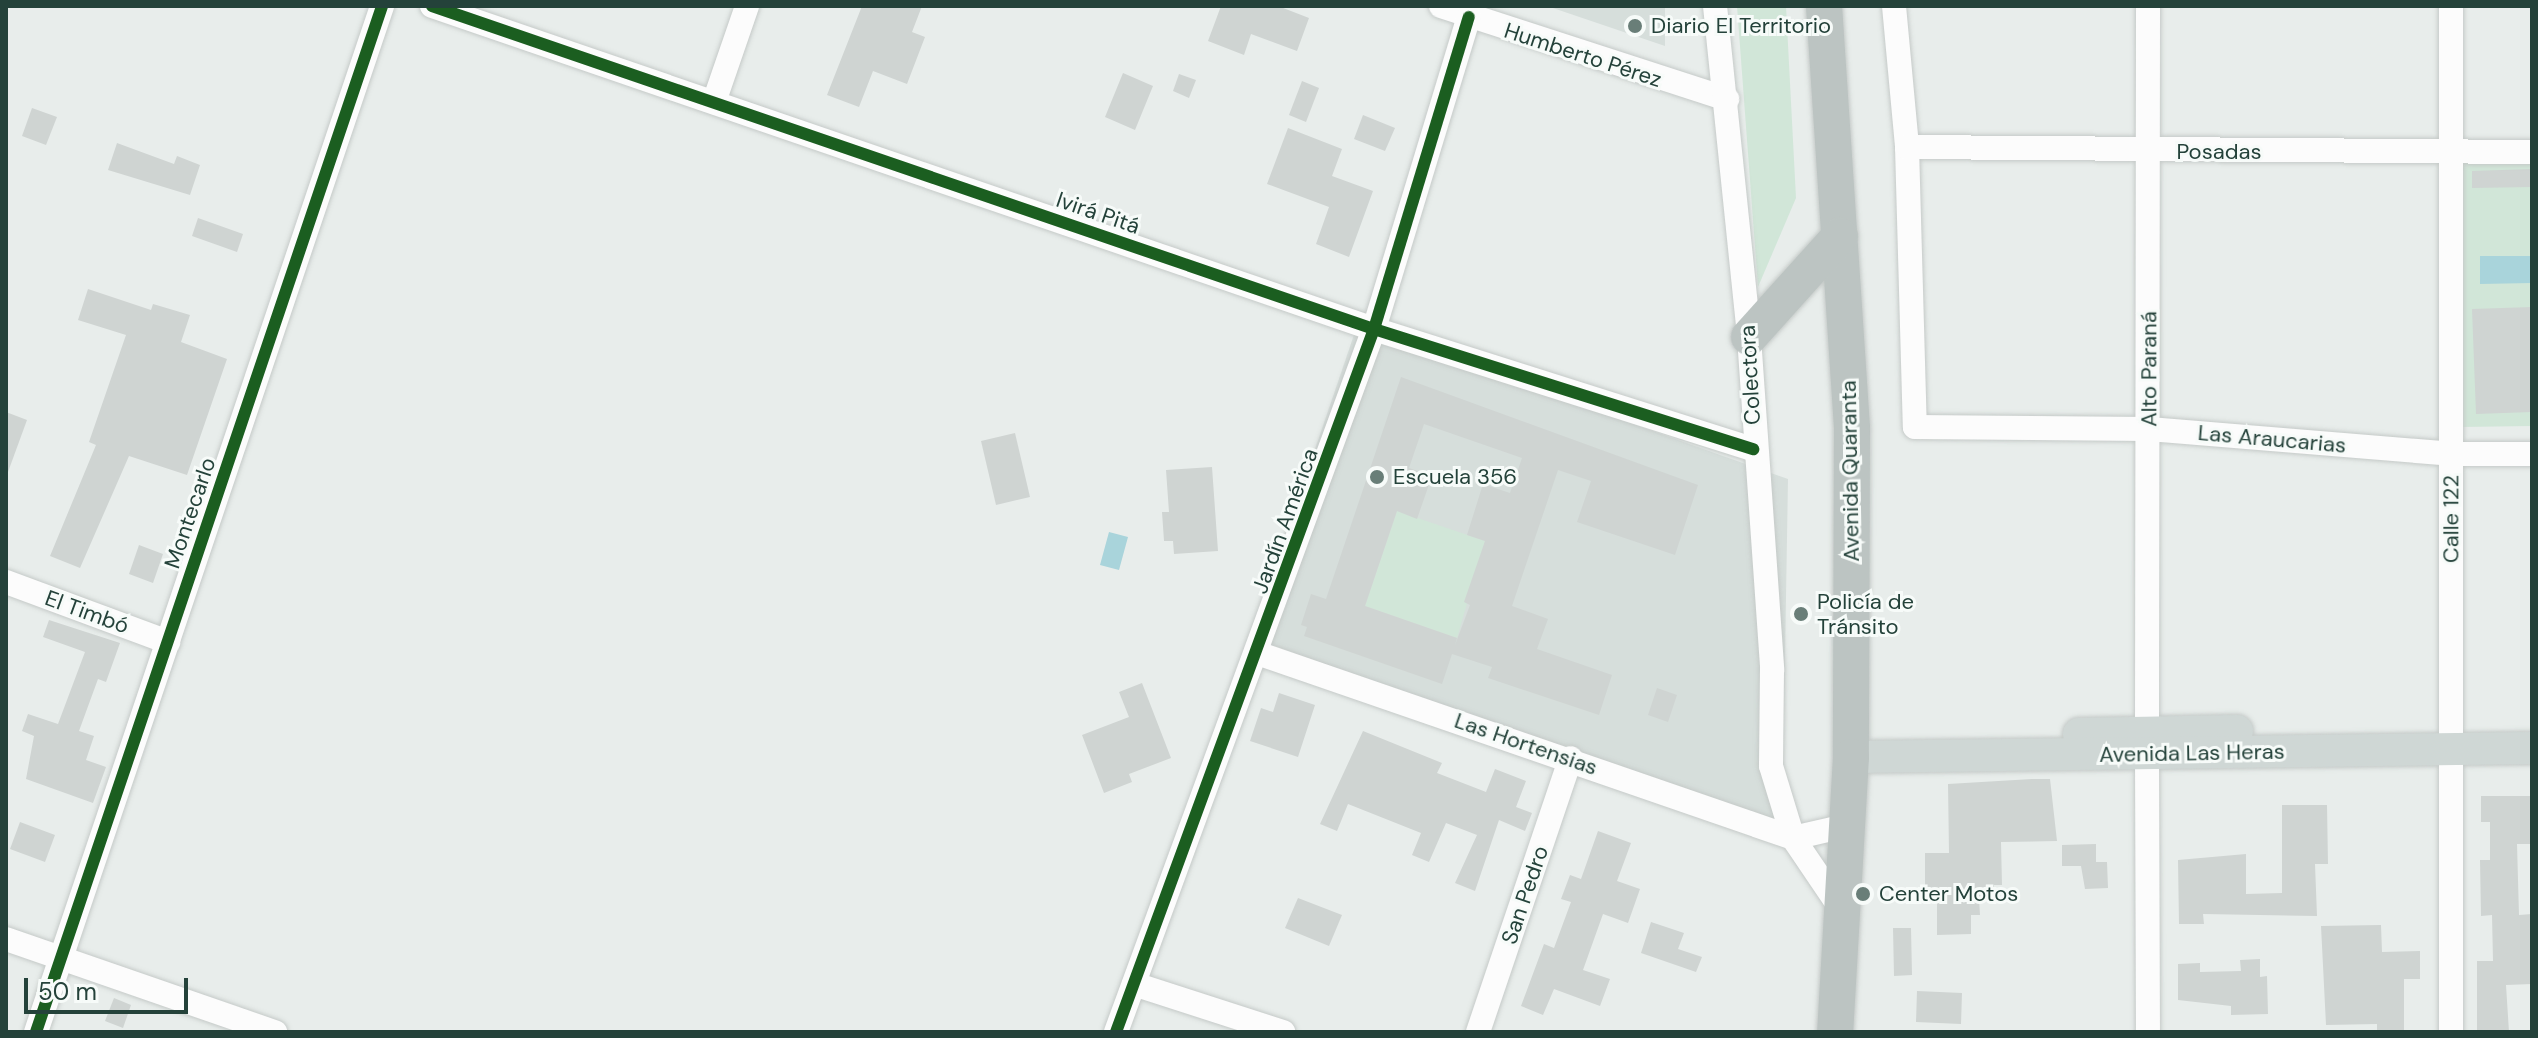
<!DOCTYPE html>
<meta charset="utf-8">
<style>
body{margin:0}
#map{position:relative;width:2538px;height:1038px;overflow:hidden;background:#e8edeb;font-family:"DM Sans",sans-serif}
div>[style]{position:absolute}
.built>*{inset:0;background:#d6dedb}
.green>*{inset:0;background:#d1e6d8}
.water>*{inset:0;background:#a9d4db}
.building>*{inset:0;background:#cfd4d2}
.roads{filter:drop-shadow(0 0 2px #c5cac8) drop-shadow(0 0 2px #c5cac8)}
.minor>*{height:24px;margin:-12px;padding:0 12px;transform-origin:12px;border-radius:12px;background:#fcfcfc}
.major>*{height:32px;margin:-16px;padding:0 16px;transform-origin:16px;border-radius:16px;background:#cfd7d5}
.highway>*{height:36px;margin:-18px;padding:0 18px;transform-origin:18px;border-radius:18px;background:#bcc4c2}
.cycleway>*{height:12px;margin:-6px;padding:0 6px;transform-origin:6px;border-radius:6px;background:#1b5e20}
.dots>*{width:22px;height:22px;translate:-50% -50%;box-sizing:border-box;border:4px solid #f7fbf9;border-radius:50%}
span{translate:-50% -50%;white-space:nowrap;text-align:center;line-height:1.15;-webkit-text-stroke:6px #f7fbf9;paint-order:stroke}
.poi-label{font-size:22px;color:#24423a}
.left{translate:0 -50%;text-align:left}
.street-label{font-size:22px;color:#24423a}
.frame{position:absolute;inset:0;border:8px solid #24423a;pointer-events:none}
.scale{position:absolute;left:24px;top:978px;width:164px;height:36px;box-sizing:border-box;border:4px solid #24423a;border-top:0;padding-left:10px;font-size:24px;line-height:28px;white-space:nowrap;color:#24423a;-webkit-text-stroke:6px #f7fbf9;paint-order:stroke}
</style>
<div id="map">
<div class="built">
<div style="clip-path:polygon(1547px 6px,1665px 6px,1665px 46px)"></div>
<div style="clip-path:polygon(1357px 326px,1788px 479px,1782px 834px,1251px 637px)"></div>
</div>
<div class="green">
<div style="clip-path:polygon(1737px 6px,1786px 6px,1796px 198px,1758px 287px)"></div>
<div style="clip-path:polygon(2532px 162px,2532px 426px,2461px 427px,2459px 163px)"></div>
<div style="clip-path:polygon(1397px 511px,1485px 541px,1457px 638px,1365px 606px)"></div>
</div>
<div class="water">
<div style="clip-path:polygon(2480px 256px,2532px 256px,2532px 283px,2480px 284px)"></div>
<div style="clip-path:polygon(1109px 532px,1128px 537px,1119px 570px,1100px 565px)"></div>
</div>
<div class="building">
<div style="clip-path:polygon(862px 6px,922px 6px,912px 32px,925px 37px,907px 84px,873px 71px,859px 107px,827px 95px)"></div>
<div style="clip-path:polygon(1221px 6px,1278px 6px,1309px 18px,1297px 51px,1251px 34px,1244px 55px,1208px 41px)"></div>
<div style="clip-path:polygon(1123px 73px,1153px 86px,1135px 130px,1105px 117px)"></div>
<div style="clip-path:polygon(1179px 74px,1196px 80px,1189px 98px,1173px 91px)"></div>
<div style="clip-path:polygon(1302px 81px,1319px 88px,1306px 122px,1289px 115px)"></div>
<div style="clip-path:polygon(32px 108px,57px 117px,46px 145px,22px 136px)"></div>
<div style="clip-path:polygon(1363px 115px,1395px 128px,1385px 151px,1354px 139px)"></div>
<div style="clip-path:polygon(1288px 128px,1342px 149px,1332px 176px,1373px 191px,1349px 257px,1316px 244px,1329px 207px,1267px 184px)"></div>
<div style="clip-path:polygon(117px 143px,174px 164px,177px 156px,200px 165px,190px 195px,108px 170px)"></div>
<div style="clip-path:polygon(2532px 169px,2532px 187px,2472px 188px,2472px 171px)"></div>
<div style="clip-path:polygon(198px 218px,243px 234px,237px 252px,192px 236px)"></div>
<div style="clip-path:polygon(88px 289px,151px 310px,153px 304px,190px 315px,181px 342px,227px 359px,187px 475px,129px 456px,80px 568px,50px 556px,96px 445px,89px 442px,126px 335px,78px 320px)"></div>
<div style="clip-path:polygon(2532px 307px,2532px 412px,2476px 414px,2472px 309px)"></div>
<div style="clip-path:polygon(evenodd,1401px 377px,1698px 485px,1675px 555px,1577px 522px,1591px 481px,1558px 470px,1512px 606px,1548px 619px,1537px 649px,1612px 675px,1599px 715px,1488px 678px,1492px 667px,1452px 654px,1442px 684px,1304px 636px,1307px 627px,1301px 625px,1311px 594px,1326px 599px,1401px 377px,1424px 424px,1522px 458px,1510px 493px,1483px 484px,1467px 535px,1485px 541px,1464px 602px,1470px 605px,1455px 645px,1457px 638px,1365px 606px,1397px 511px,1417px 519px,1432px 476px,1409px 468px,1424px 424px)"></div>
<div style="clip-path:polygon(6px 412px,27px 420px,8px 472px,6px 471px)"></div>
<div style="clip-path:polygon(1015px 433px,1030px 497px,996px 505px,981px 441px)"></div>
<div style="clip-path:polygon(1212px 467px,1218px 551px,1174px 554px,1173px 541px,1164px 541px,1162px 512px,1169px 512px,1166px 470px)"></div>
<div style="clip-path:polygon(139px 545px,163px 554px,153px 583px,129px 574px)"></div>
<div style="clip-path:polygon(49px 620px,120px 643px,106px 682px,98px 679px,79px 731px,94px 736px,86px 760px,106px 767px,93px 803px,26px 779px,34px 736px,22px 731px,28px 714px,58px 724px,85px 652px,43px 637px)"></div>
<div style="clip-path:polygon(1142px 683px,1171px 758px,1129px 774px,1132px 782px,1104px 793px,1082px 735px,1129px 717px,1119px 692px)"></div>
<div style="clip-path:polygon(1657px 688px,1677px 695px,1668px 722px,1648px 715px)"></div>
<div style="clip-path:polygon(1279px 693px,1315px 705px,1298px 757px,1250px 741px,1261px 708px,1273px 712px)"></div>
<div style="clip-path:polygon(1363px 731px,1442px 763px,1437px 773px,1486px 792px,1495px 769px,1526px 781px,1516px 807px,1532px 813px,1525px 831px,1499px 820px,1475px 891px,1455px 883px,1477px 835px,1446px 823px,1429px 862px,1412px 855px,1421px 833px,1348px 804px,1337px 831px,1320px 824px)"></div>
<div style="clip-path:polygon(2032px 779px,2050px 779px,2057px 841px,2001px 842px,2002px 885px,1994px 885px,1994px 898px,1979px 898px,1980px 915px,1971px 915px,1971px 934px,1937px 935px,1937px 892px,1925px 892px,1925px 853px,1949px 853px,1948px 784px)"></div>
<div style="clip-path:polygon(2481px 796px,2532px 796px,2532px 844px,2517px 844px,2519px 915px,2532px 914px,2532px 984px,2506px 985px,2509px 1032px,2477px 1032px,2477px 961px,2493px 961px,2492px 915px,2481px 916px,2480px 860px,2490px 860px,2490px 822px,2481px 822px)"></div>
<div style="clip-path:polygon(2282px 805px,2327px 805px,2328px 864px,2315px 864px,2317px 916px,2203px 914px,2204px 924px,2179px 924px,2178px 860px,2246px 854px,2246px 894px,2282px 893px)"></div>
<div style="clip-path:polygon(20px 822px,55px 835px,45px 862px,10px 849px)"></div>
<div style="clip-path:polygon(1598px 831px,1631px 843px,1617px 881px,1640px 889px,1628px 923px,1603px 914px,1583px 970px,1610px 979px,1600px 1006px,1554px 989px,1543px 1015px,1521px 1006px,1544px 944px,1554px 948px,1571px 902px,1561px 899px,1570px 875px,1581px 879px)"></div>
<div style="clip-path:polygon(2096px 844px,2096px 862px,2107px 862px,2108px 888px,2085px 889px,2081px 866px,2062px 866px,2062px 845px)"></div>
<div style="clip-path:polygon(1298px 898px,1342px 915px,1329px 946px,1285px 928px)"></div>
<div style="clip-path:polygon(1651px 922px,1684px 933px,1678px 949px,1702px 957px,1696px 972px,1641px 953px)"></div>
<div style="clip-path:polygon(2381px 925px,2382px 952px,2420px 951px,2420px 979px,2404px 979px,2404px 1032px,2377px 1032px,2377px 1024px,2326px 1025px,2321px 926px)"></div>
<div style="clip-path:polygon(1893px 928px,1911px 928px,1912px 975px,1894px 976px)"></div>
<div style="clip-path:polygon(2260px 959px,2260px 977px,2267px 976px,2268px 1014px,2231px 1015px,2231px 1006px,2178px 1000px,2178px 964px,2200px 963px,2200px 972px,2241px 971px,2240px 960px)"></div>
<div style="clip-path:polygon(1917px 991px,1962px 993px,1961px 1024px,1916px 1022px)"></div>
<div style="clip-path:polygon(114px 998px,131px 1005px,123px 1028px,105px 1021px)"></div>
</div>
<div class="roads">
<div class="minor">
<div style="left:432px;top:6px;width:996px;rotate:18.93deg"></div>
<div style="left:1374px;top:329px;width:398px;rotate:17.6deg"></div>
<div style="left:1441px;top:6px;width:301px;rotate:18deg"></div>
<div style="left:1715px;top:6px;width:333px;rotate:84.1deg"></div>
<div style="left:1749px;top:337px;width:334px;rotate:86deg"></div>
<div style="left:1772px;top:670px;width:96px;rotate:90.6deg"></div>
<div style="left:1771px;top:766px;width:75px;rotate:73deg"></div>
<div style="left:1793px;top:838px;width:86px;rotate:55.9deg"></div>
<div style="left:1894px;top:6px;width:142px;rotate:84.7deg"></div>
<div style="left:1907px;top:147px;width:280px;rotate:88.4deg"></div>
<div style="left:1915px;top:427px;width:234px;rotate:0.5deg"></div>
<div style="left:2149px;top:429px;width:303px;rotate:4.7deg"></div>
<div style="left:2451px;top:454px;width:81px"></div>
<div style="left:2451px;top:6px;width:1026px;rotate:90deg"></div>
<div style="left:714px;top:102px;width:102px;rotate:-71deg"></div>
<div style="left:1907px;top:147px;width:625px;rotate:0.46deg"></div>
<div style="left:6px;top:582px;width:173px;rotate:20.3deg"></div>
<div style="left:1257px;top:653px;width:567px;rotate:19.04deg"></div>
<div style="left:1793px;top:838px;width:53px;rotate:-13deg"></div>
<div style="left:2147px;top:732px;width:726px;rotate:-89.92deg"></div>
<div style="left:2147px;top:755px;width:277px;rotate:89.8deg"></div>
<div style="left:6px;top:939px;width:285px;rotate:19.1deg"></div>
<div style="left:1134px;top:984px;width:157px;rotate:17.9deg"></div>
<div style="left:36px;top:1032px;width:1083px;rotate:-71.36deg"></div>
<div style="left:1116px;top:1032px;width:749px;rotate:-69.85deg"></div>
<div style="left:1374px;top:329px;width:326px;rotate:-73.1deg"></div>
<div style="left:1478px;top:1032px;width:289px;rotate:-71.3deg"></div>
</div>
<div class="major">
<div style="left:2079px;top:734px;width:158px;rotate:-1.1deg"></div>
<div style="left:1851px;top:757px;width:681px;rotate:-0.76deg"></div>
</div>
<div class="highway">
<div style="left:1824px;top:6px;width:423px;rotate:86.2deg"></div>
<div style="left:1852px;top:428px;width:329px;rotate:90.2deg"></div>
<div style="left:1851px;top:757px;width:275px;rotate:93.3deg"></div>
<div style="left:1749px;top:337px;width:136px;rotate:-48deg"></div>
</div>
</div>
<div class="cycleway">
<div style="left:432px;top:6px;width:996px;rotate:18.93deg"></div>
<div style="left:1374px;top:329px;width:398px;rotate:17.6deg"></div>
<div style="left:36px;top:1032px;width:1083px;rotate:-71.36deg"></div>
<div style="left:1116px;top:1032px;width:749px;rotate:-69.85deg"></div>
<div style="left:1374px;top:329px;width:326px;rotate:-73.1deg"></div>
</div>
<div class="dots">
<div style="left:1635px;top:26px;background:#697e78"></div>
<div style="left:1377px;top:477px;background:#697e78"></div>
<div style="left:1801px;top:614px;background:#697e78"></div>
<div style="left:1863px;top:894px;background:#697e78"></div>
</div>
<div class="poi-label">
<span class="left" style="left:1651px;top:26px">Diario El Territorio</span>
<span class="left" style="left:1393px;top:477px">Escuela 356</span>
<span class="left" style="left:1817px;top:614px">Policía de<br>Tránsito</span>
<span class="left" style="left:1879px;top:894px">Center Motos</span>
</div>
<div class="street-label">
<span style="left:1583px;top:55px;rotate:18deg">Humberto Pérez</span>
<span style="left:2219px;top:152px">Posadas</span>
<span style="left:1098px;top:213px;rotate:19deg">Ivirá Pitá</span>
<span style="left:2149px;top:369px;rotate:-90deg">Alto Paraná</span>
<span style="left:1750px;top:375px;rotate:-93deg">Colectora</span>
<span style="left:2272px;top:439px;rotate:5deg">Las Araucarias</span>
<span style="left:1850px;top:471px;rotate:-91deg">Avenida Quaranta</span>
<span style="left:190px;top:513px;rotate:-71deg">Montecarlo</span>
<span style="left:2451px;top:519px;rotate:-90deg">Calle 122</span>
<span style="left:1285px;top:521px;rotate:-70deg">Jardín América</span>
<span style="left:87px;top:612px;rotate:20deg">El Timbó</span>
<span style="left:1526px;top:744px;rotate:19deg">Las Hortensias</span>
<span style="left:2192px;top:753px;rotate:-1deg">Avenida Las Heras</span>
<span style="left:1525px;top:895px;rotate:-71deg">San Pedro</span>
</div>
<div class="frame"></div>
<div class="scale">50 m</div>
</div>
